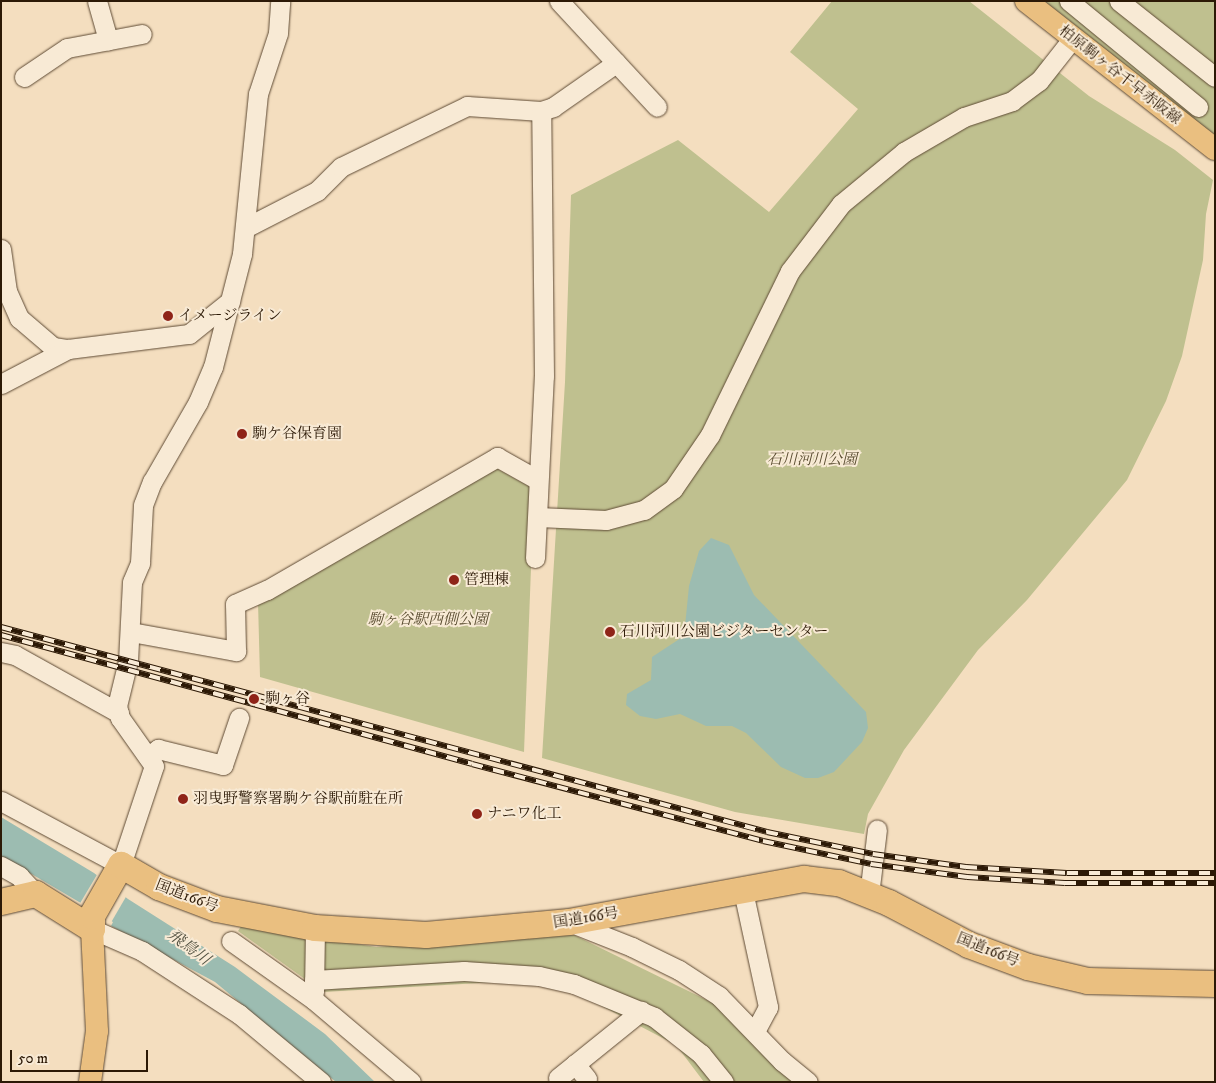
<!DOCTYPE html>
<meta charset="utf-8">
<style>
body{margin:0}
#map{position:relative;width:1216px;height:1083px;overflow:hidden;background:#f4debf;font-family:"IM FELL DW Pica","Noto Serif JP",serif}
div>[style]{position:absolute}
.green>*{inset:0;background:#bfc08f}
.water>*{inset:0;background:#9cbcb1}
.pier>*{inset:0;background:#f4debf}
.roads{filter:drop-shadow(0 0 1px #5e4a34) drop-shadow(0 0 1px #5e4a34)}
.minor>*{height:19px;margin:-9.5px;padding:0 9.5px;transform-origin:9.5px;border-radius:9.5px;background:#f8ead5}
.major>*{height:22px;margin:-11px;padding:0 11px;transform-origin:11px;border-radius:11px;background:#eabf80}
.highway>*{height:26px;margin:-13px;padding:0 13px;transform-origin:13px;border-radius:13px;background:#eabf80}
.rail>*{height:5.5px;margin-top:-2.75px;transform-origin:0;background:repeating-linear-gradient(90deg,#f8ead5 0 11px,#2c1906 0 22px);box-sizing:border-box;border-block:1px solid #2c1906}
.dots>*{width:14px;height:14px;translate:-50% -50%;box-sizing:border-box;border:2px solid #f8ead5;border-radius:50%}
span{translate:-50% -50%;white-space:nowrap;text-align:center;line-height:1.15;-webkit-text-stroke:4px #f8ead5;paint-order:stroke}
.street-label{font-size:15px;color:#2c1906}
.poi-label{font-size:15px;color:#2c1906}
.left{translate:0 -50%;text-align:left}
.park-label{font-size:15px;color:#584b2f;font-style:italic}
.water-label{font-size:16px;color:#535242;font-style:italic}
.frame{position:absolute;inset:0;border:2px solid #2c1906;pointer-events:none}
.scale{position:absolute;left:10px;top:1050px;width:138px;height:22px;box-sizing:border-box;border:2px solid #2c1906;border-top:0;padding-left:6px;font-size:15px;line-height:18px;white-space:nowrap;color:#2c1906;-webkit-text-stroke:4px #f8ead5;paint-order:stroke}
</style>
<div id="map">
<div class="green">
<div style="clip-path:polygon(832px 1px,969px 1px,1089px 96px,1175px 150px,1213px 180px,1206px 214px,1203px 260px,1182px 356px,1166px 401px,1127px 480px,1027px 600px,978px 650px,904px 750px,868px 814px,864px 834px,735px 812px,542px 758px,565px 382px,571px 195px,678px 140px,769px 212px,858px 109px,790px 52px)"></div>
<div style="clip-path:polygon(1044px 1px,1215px 1px,1215px 136px)"></div>
<div style="clip-path:polygon(492px 466px,534px 489px,524px 752px,260px 677px,258px 602px)"></div>
<div style="clip-path:polygon(242px 925px,376px 947px,570px 933px,725px 1009px,798px 1082px,704px 1082px,676px 1045px,550px 979px,323px 992px,238px 931px)"></div>
</div>
<div class="water">
<div style="clip-path:polygon(711px 538px,729px 545px,754px 595px,866px 712px,868px 728px,862px 742px,834px 772px,818px 778px,805px 778px,781px 767px,746px 733px,732px 726px,706px 726px,680px 714px,656px 719px,640px 716px,626px 705px,627px 694px,651px 680px,652px 657px,684px 636px,689px 586px,699px 551px)"></div>
<div style="clip-path:polygon(1px 817px,94px 873px,128px 899px,235px 967px,325px 1034px,375px 1082px,336px 1082px,215px 982px,111px 926px,113px 922px,1px 856px)"></div>
</div>
<div class="pier">
<div style="clip-path:polygon(98px 873px,127px 895px,109px 926px,79px 905px)"></div>
</div>
<div class="roads">
<div class="minor">
<div style="left:97px;top:1px;width:41px;rotate:74.2deg"></div>
<div style="left:559px;top:1px;width:144px;rotate:47.2deg"></div>
<div style="left:1069px;top:1px;width:167px;rotate:39.4deg"></div>
<div style="left:1119px;top:1px;width:122px;rotate:38.4deg"></div>
<div style="left:24px;top:77px;width:52px;rotate:-34deg"></div>
<div style="left:67px;top:48px;width:76px;rotate:-10.6deg"></div>
<div style="left:245px;top:228px;width:81px;rotate:-27.2deg"></div>
<div style="left:317px;top:191px;width:34px;rotate:-45deg"></div>
<div style="left:341px;top:167px;width:140px;rotate:-25.8deg"></div>
<div style="left:467px;top:106px;width:74px;rotate:3.9deg"></div>
<div style="left:541px;top:111px;width:13px;rotate:-18deg"></div>
<div style="left:553px;top:107px;width:77px;rotate:-34.9deg"></div>
<div style="left:1px;top:249px;width:42px;rotate:81.9deg"></div>
<div style="left:7px;top:291px;width:30px;rotate:66deg"></div>
<div style="left:19px;top:318px;width:45px;rotate:40.5deg"></div>
<div style="left:53px;top:347px;width:15px;rotate:8deg"></div>
<div style="left:1px;top:384px;width:76px;rotate:-27.6deg"></div>
<div style="left:68px;top:349px;width:122px;rotate:-7.1deg"></div>
<div style="left:189px;top:334px;width:53px;rotate:-38.8deg"></div>
<div style="left:538px;top:517px;width:68px;rotate:2.5deg"></div>
<div style="left:606px;top:520px;width:39px;rotate:-15deg"></div>
<div style="left:644px;top:510px;width:36px;rotate:-36deg"></div>
<div style="left:673px;top:489px;width:65px;rotate:-55.6deg"></div>
<div style="left:710px;top:435px;width:182px;rotate:-64deg"></div>
<div style="left:790px;top:271px;width:84px;rotate:-52.7deg"></div>
<div style="left:841px;top:204px;width:82px;rotate:-39.5deg"></div>
<div style="left:904px;top:152px;width:69px;rotate:-30.3deg"></div>
<div style="left:964px;top:117px;width:51px;rotate:-18.4deg"></div>
<div style="left:1012px;top:101px;width:34px;rotate:-37deg"></div>
<div style="left:1039px;top:81px;width:53px;rotate:-51.8deg"></div>
<div style="left:535px;top:558px;width:182px;rotate:-87.2deg"></div>
<div style="left:544px;top:376px;width:265px;rotate:-90.6deg"></div>
<div style="left:131px;top:632px;width:107px;rotate:10.3deg"></div>
<div style="left:236px;top:651px;width:47px;rotate:-91.2deg"></div>
<div style="left:235px;top:604px;width:35px;rotate:-24deg"></div>
<div style="left:267px;top:590px;width:266px;rotate:-30deg"></div>
<div style="left:497px;top:457px;width:47px;rotate:29.3deg"></div>
<div style="left:1px;top:652px;width:14px;rotate:12deg"></div>
<div style="left:15px;top:655px;width:119px;rotate:29.1deg"></div>
<div style="left:148px;top:757px;width:13px;rotate:-39deg"></div>
<div style="left:158px;top:749px;width:67px;rotate:13.8deg"></div>
<div style="left:223px;top:765px;width:50px;rotate:-71.2deg"></div>
<div style="left:1px;top:801px;width:136px;rotate:28.1deg"></div>
<div style="left:121px;top:865px;width:104px;rotate:-71.6deg"></div>
<div style="left:154px;top:766px;width:59px;rotate:-125.3deg"></div>
<div style="left:120px;top:718px;width:12px;rotate:-104deg"></div>
<div style="left:117px;top:706px;width:46px;rotate:-76.3deg"></div>
<div style="left:128px;top:661px;width:79px;rotate:-87.1deg"></div>
<div style="left:132px;top:582px;width:21px;rotate:-67deg"></div>
<div style="left:140px;top:563px;width:58px;rotate:-87deg"></div>
<div style="left:143px;top:505px;width:25px;rotate:-69deg"></div>
<div style="left:152px;top:482px;width:92px;rotate:-60.1deg"></div>
<div style="left:198px;top:402px;width:38px;rotate:-67deg"></div>
<div style="left:213px;top:367px;width:117px;rotate:-75.6deg"></div>
<div style="left:242px;top:254px;width:161px;rotate:-84.3deg"></div>
<div style="left:258px;top:94px;width:64px;rotate:-71.8deg"></div>
<div style="left:278px;top:33px;width:32px;rotate:-86deg"></div>
<div style="left:1px;top:866px;width:21px;rotate:29deg"></div>
<div style="left:19px;top:876px;width:25px;rotate:47deg"></div>
<div style="left:743px;top:891px;width:119px;rotate:77.8deg"></div>
<div style="left:768px;top:1007px;width:27px;rotate:118deg"></div>
<div style="left:869px;top:895px;width:66px;rotate:-83.1deg"></div>
<div style="left:569px;top:922px;width:68px;rotate:21.6deg"></div>
<div style="left:632px;top:947px;width:52px;rotate:26.1deg"></div>
<div style="left:679px;top:970px;width:48px;rotate:33deg"></div>
<div style="left:719px;top:996px;width:91px;rotate:45.9deg"></div>
<div style="left:782px;top:1061px;width:33px;rotate:39deg"></div>
<div style="left:92px;top:929px;width:55px;rotate:23.7deg"></div>
<div style="left:142px;top:951px;width:116px;rotate:33deg"></div>
<div style="left:239px;top:1014px;width:107px;rotate:39.7deg"></div>
<div style="left:231px;top:941px;width:102px;rotate:35.4deg"></div>
<div style="left:314px;top:1000px;width:127px;rotate:40.2deg"></div>
<div style="left:314px;top:980px;width:150px;rotate:-3.4deg"></div>
<div style="left:464px;top:971px;width:75px;rotate:3.8deg"></div>
<div style="left:539px;top:976px;width:36px;rotate:13deg"></div>
<div style="left:574px;top:984px;width:87px;rotate:22.4deg"></div>
<div style="left:654px;top:1017px;width:60px;rotate:38.2deg"></div>
<div style="left:701px;top:1054px;width:36px;rotate:51deg"></div>
<div style="left:314px;top:992px;width:64px;rotate:-89.1deg"></div>
<div style="left:575px;top:1064px;width:19px;rotate:51deg"></div>
<div style="left:558px;top:1078px;width:107px;rotate:-38.9deg"></div>
</div>
<div class="major">
<div style="left:1026px;top:1px;width:240px;rotate:38.1deg"></div>
<div style="left:90px;top:1082px;width:51px;rotate:-82.2deg"></div>
<div style="left:97px;top:1031px;width:102px;rotate:-92.8deg"></div>
</div>
<div class="highway">
<div style="left:1px;top:902px;width:36px;rotate:-13deg"></div>
<div style="left:36px;top:894px;width:66px;rotate:32deg"></div>
<div style="left:92px;top:929px;width:13px;rotate:-90deg"></div>
<div style="left:92px;top:916px;width:59px;rotate:-60.4deg"></div>
<div style="left:121px;top:865px;width:44px;rotate:30.1deg"></div>
<div style="left:159px;top:887px;width:62px;rotate:20.8deg"></div>
<div style="left:217px;top:909px;width:100px;rotate:11deg"></div>
<div style="left:315px;top:928px;width:111px;rotate:3.6deg"></div>
<div style="left:426px;top:935px;width:144px;rotate:-5.2deg"></div>
<div style="left:569px;top:922px;width:239px;rotate:-10.4deg"></div>
<div style="left:804px;top:879px;width:35px;rotate:7deg"></div>
<div style="left:839px;top:883px;width:54px;rotate:21.8deg"></div>
<div style="left:889px;top:903px;width:90px;rotate:27.7deg"></div>
<div style="left:969px;top:945px;width:63px;rotate:20.4deg"></div>
<div style="left:1028px;top:967px;width:62px;rotate:13.1deg"></div>
<div style="left:1088px;top:981px;width:127px;rotate:1.4deg"></div>
</div>
</div>
<div class="rail">
<div style="left:1px;top:627px;width:793px;rotate:14.98deg"></div>
<div style="left:767px;top:832px;width:108px;rotate:11.7deg"></div>
<div style="left:873px;top:854px;width:94px;rotate:8deg"></div>
<div style="left:966px;top:867px;width:101px;rotate:3.4deg"></div>
<div style="left:1067px;top:873px;width:148px"></div>
<div style="left:1px;top:635px;width:488px;rotate:15.3deg"></div>
<div style="left:472px;top:764px;width:301px;rotate:14.8deg"></div>
<div style="left:763px;top:841px;width:110px;rotate:12deg"></div>
<div style="left:871px;top:864px;width:97px;rotate:7.7deg"></div>
<div style="left:967px;top:877px;width:98px;rotate:3.5deg"></div>
<div style="left:1065px;top:883px;width:150px"></div>
</div>
<div class="dots">
<div style="left:168px;top:316px;background:#8f2418"></div>
<div style="left:242px;top:434px;background:#8f2418"></div>
<div style="left:454px;top:580px;background:#8f2418"></div>
<div style="left:610px;top:632px;background:#8f2418"></div>
<div style="left:254px;top:699px;background:#8f2418"></div>
<div style="left:183px;top:799px;background:#8f2418"></div>
<div style="left:477px;top:814px;background:#8f2418"></div>
</div>
<div class="street-label">
<span style="left:1120px;top:75px;rotate:38deg">柏原駒ヶ谷千早赤阪線</span>
<span style="left:187px;top:896px;rotate:21deg">国道166号</span>
<span style="left:586px;top:918px;rotate:-9deg">国道166号</span>
<span style="left:988px;top:950px;rotate:22deg">国道166号</span>
</div>
<div class="poi-label">
<span class="left" style="left:178px;top:316px">イメージライン</span>
<span class="left" style="left:252px;top:434px">駒ケ谷保育園</span>
<span class="left" style="left:464px;top:580px">管理棟</span>
<span class="left" style="left:620px;top:632px">石川河川公園ビジターセンター</span>
<span class="left" style="left:265px;top:699px">駒ヶ谷</span>
<span class="left" style="left:193px;top:799px">羽曳野警察署駒ケ谷駅前駐在所</span>
<span class="left" style="left:487px;top:814px">ナニワ化工</span>
</div>
<div class="park-label">
<span style="left:812px;top:460px">石川河川公園</span>
<span style="left:428px;top:620px">駒ヶ谷駅西側公園</span>
</div>
<div class="water-label">
<span style="left:189px;top:947px;rotate:37deg">飛鳥川</span>
</div>
<div class="frame"></div>
<div class="scale">50 m</div>
</div>
